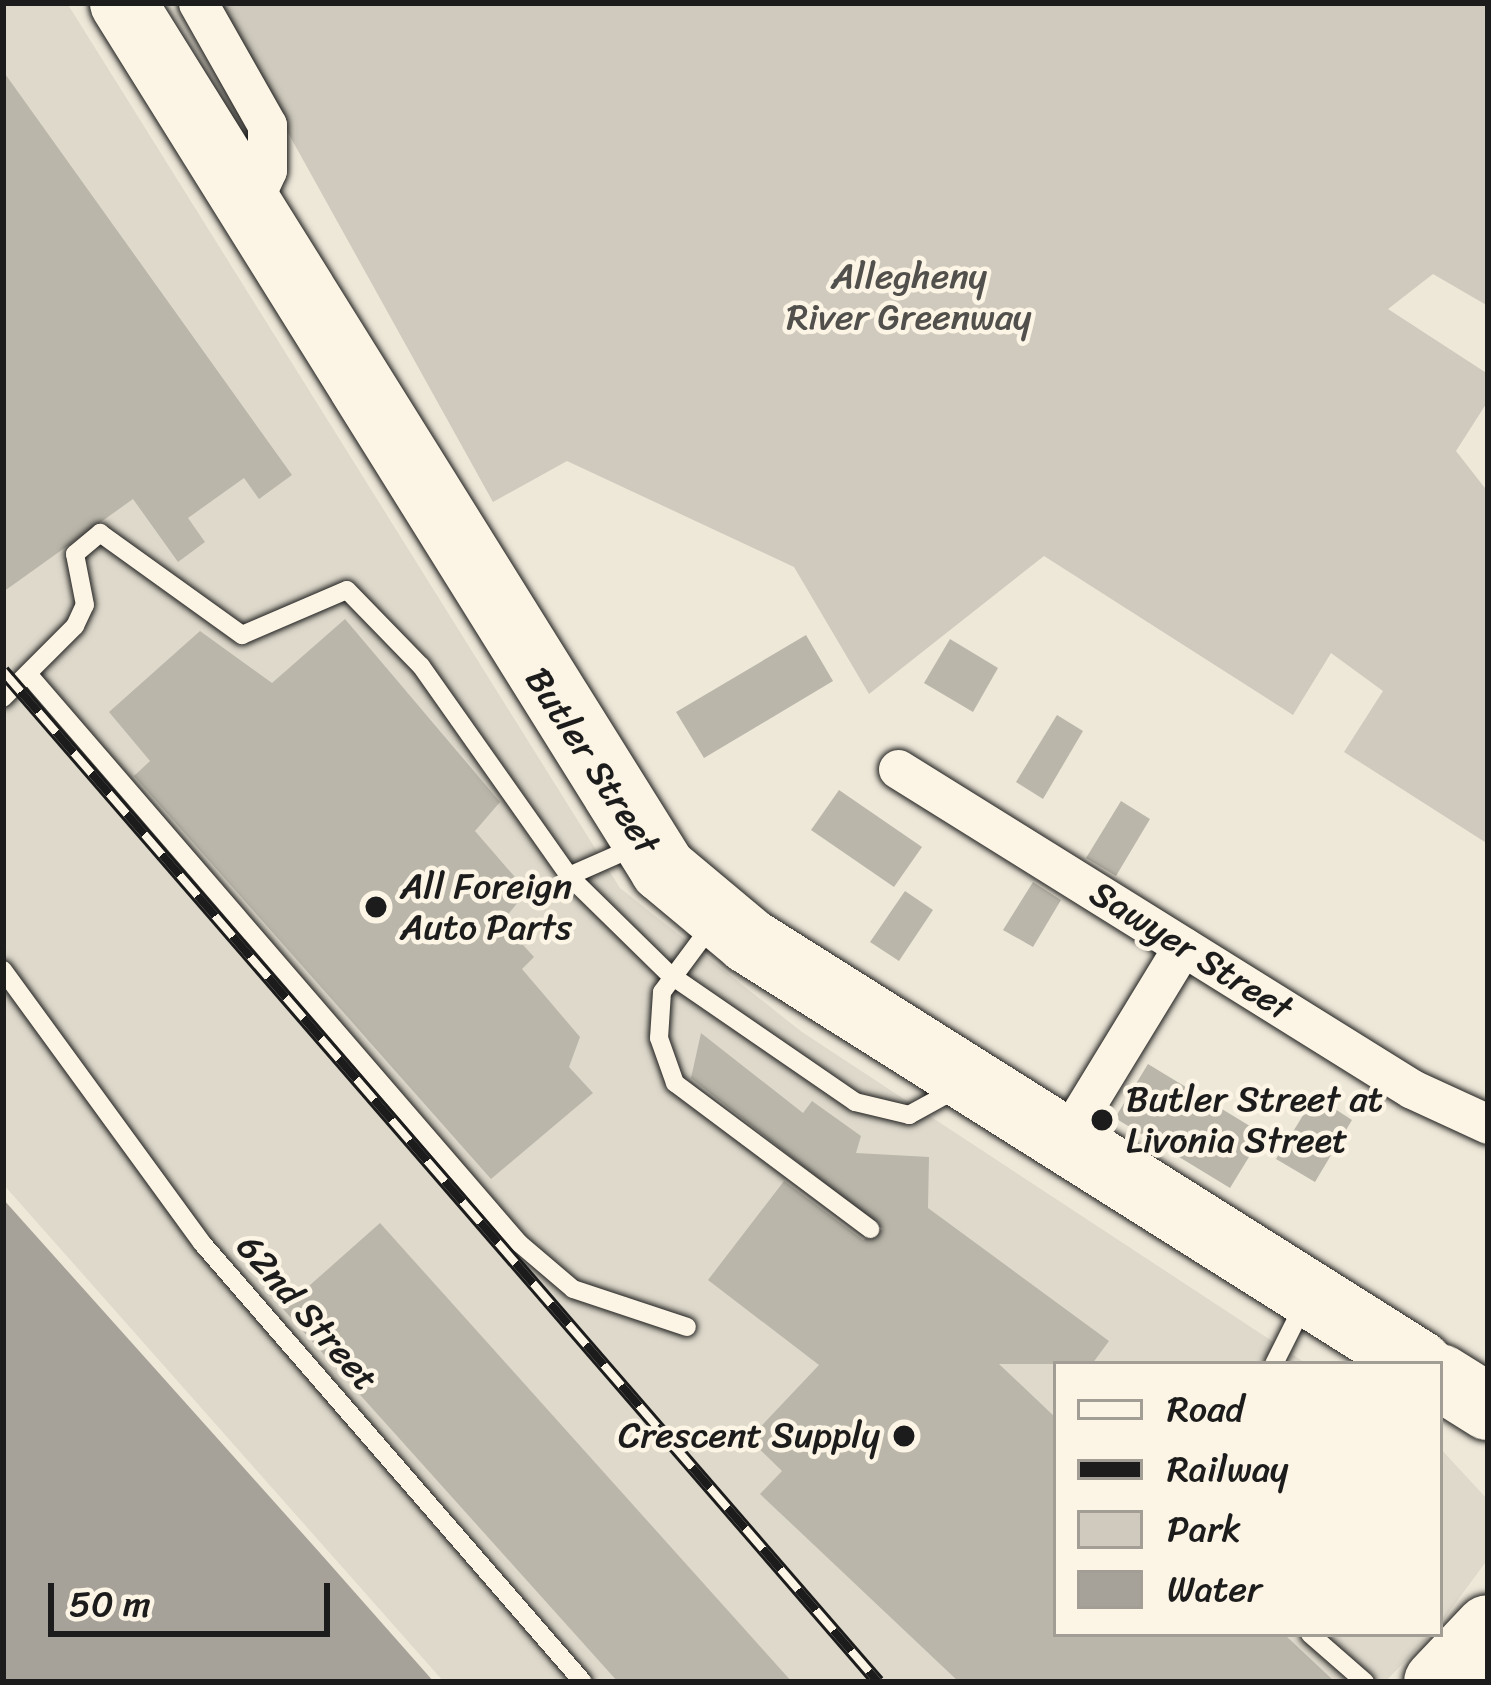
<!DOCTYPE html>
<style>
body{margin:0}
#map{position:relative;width:1491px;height:1685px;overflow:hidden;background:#eee8d9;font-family:Sriracha,sans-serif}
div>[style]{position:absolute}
.built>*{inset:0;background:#ded9cb}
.green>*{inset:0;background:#cfcabd}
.water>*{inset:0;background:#a7a299}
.building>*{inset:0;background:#bab6aa}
.roads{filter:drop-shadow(0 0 3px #1c1c1c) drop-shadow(0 0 3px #1c1c1c)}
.lane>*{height:18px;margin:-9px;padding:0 9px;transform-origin:9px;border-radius:9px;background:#fcf5e5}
.street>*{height:39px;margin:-19.5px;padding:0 19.5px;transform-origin:19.5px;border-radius:19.5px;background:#fcf5e5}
.highway>*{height:66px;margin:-33px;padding:0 33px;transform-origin:33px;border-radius:33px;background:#fcf5e5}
.rail>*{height:14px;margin-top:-7px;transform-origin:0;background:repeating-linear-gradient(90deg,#fcf5e5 0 27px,#1c1c1c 0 54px);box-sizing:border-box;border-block:3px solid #1c1c1c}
.dots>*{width:33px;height:33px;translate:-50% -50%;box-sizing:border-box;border:6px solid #fcf5e5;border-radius:50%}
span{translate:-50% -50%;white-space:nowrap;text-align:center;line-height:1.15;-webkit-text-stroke:9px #fcf5e5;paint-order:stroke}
.park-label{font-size:36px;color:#52504c}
.street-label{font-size:36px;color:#1c1c1c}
.poi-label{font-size:36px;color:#1c1c1c}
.left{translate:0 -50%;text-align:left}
.right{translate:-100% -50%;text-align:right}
.frame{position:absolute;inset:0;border:6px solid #1c1c1c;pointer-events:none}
.legend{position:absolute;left:1053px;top:1361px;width:390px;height:276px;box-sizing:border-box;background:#fcf5e5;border:3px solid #a29e95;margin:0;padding:15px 21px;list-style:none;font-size:36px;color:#1c1c1c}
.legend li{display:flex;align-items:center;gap:24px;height:60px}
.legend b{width:60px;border:3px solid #a29e95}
.scale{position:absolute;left:48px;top:1583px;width:282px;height:54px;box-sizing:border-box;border:6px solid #1c1c1c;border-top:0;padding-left:15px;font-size:36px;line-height:42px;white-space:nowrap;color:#1c1c1c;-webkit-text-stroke:9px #fcf5e5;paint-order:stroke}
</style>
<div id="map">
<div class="built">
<div style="clip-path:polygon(3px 3px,67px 3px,620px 888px,802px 1032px,1307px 1364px,1056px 1364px,1056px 1634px,1431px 1634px,1385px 1682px,444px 1682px,3px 1184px)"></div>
<div style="clip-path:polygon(1440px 1448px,1488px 1500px,1488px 1559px,1440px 1624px)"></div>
</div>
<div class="green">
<div style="clip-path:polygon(216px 3px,1488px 3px,1488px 306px,1433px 274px,1388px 309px,1488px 374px,1488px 401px,1456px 451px,1488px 492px,1488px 844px,1344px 752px,1383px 691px,1331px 653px,1293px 715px,1044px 556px,869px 694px,794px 567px,567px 461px,493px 502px)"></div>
</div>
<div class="water">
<div style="clip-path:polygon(3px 1199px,320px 1553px,434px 1682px,3px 1682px)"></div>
</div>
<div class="building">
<div style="clip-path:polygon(3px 71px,292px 475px,259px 499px,244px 478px,188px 518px,205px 542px,178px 562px,133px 499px,3px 592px)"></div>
<div style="clip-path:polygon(345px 619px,500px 802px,475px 831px,527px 891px,502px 922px,534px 957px,522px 969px,580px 1037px,569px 1067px,593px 1093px,491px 1179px,134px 776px,150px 761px,109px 712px,200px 631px,272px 683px)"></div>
<div style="clip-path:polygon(806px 635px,833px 681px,704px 758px,676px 712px)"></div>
<div style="clip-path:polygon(950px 639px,998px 668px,973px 712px,924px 683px)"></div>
<div style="clip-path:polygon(1057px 715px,1083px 731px,1043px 799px,1016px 782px)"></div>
<div style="clip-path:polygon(839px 790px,922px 847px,894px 887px,811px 830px)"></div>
<div style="clip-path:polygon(1121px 801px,1150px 819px,1116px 876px,1086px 858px)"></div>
<div style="clip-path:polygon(1033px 882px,1061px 900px,1033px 947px,1003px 930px)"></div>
<div style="clip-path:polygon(905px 891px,933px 910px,899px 961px,870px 942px)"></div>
<div style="clip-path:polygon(701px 1033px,803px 1113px,812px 1101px,861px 1136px,856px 1153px,929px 1157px,928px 1208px,1109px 1341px,1092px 1364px,999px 1364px,1056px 1418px,1056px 1634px,1284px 1634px,1335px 1682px,959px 1682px,760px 1494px,782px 1471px,749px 1439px,819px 1365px,708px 1280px,784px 1181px,863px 1240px,883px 1229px,691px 1078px)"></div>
<div style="clip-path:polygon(1148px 1064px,1263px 1134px,1230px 1188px,1115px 1118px)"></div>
<div style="clip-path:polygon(1315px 1096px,1352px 1120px,1315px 1182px,1276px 1159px)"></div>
<div style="clip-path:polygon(380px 1223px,792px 1682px,618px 1682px,283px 1309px)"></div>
</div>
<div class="roads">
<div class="lane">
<div style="left:28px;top:674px;width:752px;rotate:49.21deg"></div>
<div style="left:519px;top:1243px;width:71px;rotate:40.4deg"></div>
<div style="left:573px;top:1289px;width:120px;rotate:18.4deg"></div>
<div style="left:3px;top:698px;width:102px;rotate:-45deg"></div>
<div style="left:75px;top:626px;width:23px;rotate:-65deg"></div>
<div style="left:85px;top:605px;width:52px;rotate:-101.1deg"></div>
<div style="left:75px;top:554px;width:33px;rotate:-40deg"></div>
<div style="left:100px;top:533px;width:175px;rotate:35.7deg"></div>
<div style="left:242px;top:635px;width:114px;rotate:-23.2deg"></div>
<div style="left:347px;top:590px;width:106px;rotate:45.8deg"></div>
<div style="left:421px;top:666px;width:257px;rotate:54.8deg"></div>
<div style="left:569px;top:876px;width:74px;rotate:-23.8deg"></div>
<div style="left:569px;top:876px;width:140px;rotate:44.4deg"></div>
<div style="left:669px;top:974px;width:226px;rotate:34.5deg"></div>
<div style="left:855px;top:1102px;width:56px;rotate:13.5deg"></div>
<div style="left:909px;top:1115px;width:58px;rotate:-28.8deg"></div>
<div style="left:714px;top:922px;width:87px;rotate:126.6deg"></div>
<div style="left:662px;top:992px;width:46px;rotate:93.7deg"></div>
<div style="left:659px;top:1038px;width:48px;rotate:70.4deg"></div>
<div style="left:675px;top:1083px;width:244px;rotate:36.8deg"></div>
<div style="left:3px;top:970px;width:338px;rotate:53.9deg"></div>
<div style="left:202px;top:1243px;width:581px;rotate:49.05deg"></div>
<div style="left:1274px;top:1364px;width:67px;rotate:-63.4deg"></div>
<div style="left:1310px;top:1634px;width:73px;rotate:41.1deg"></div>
</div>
<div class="street">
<div style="left:198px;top:3px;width:140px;rotate:60.5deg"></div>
<div style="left:267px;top:125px;width:45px;rotate:90deg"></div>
<div style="left:267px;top:170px;width:43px;rotate:114.8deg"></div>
<div style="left:898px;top:769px;width:605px;rotate:31.91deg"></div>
<div style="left:1412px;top:1089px;width:84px;rotate:24.7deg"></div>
<div style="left:1064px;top:1141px;width:228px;rotate:-58.6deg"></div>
</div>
<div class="highway">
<div style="left:123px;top:3px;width:1021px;rotate:58.05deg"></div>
<div style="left:663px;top:869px;width:112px;rotate:39.9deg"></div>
<div style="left:749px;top:941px;width:793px;rotate:32.23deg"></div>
<div style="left:1440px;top:1377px;width:57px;rotate:32deg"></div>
<div style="left:1437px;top:1682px;width:74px;rotate:-46.6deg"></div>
</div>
</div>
<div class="rail">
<div style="left:3px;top:671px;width:1337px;rotate:49.12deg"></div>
</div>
<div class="dots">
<div style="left:376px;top:907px;background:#1c1c1c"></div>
<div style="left:1102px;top:1120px;background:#1c1c1c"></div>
<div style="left:904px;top:1436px;background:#1c1c1c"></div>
</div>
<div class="park-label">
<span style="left:909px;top:297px">Allegheny<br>River Greenway</span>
</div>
<div class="street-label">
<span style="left:592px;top:761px;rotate:57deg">Butler Street</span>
<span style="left:1191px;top:951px;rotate:32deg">Sawyer Street</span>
<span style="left:307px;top:1313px;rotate:49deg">62nd Street</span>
</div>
<div class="poi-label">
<span class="left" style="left:400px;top:907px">All Foreign<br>Auto Parts</span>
<span class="left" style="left:1126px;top:1120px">Butler Street at<br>Livonia Street</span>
<span class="right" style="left:880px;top:1436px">Crescent Supply</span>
</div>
<div class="frame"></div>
<ul class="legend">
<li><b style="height:15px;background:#fcf5e5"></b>Road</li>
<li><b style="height:15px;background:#1c1c1c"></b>Railway</li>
<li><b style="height:33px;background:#cfcabd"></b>Park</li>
<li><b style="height:33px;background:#a7a299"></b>Water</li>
</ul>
<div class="scale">50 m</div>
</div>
